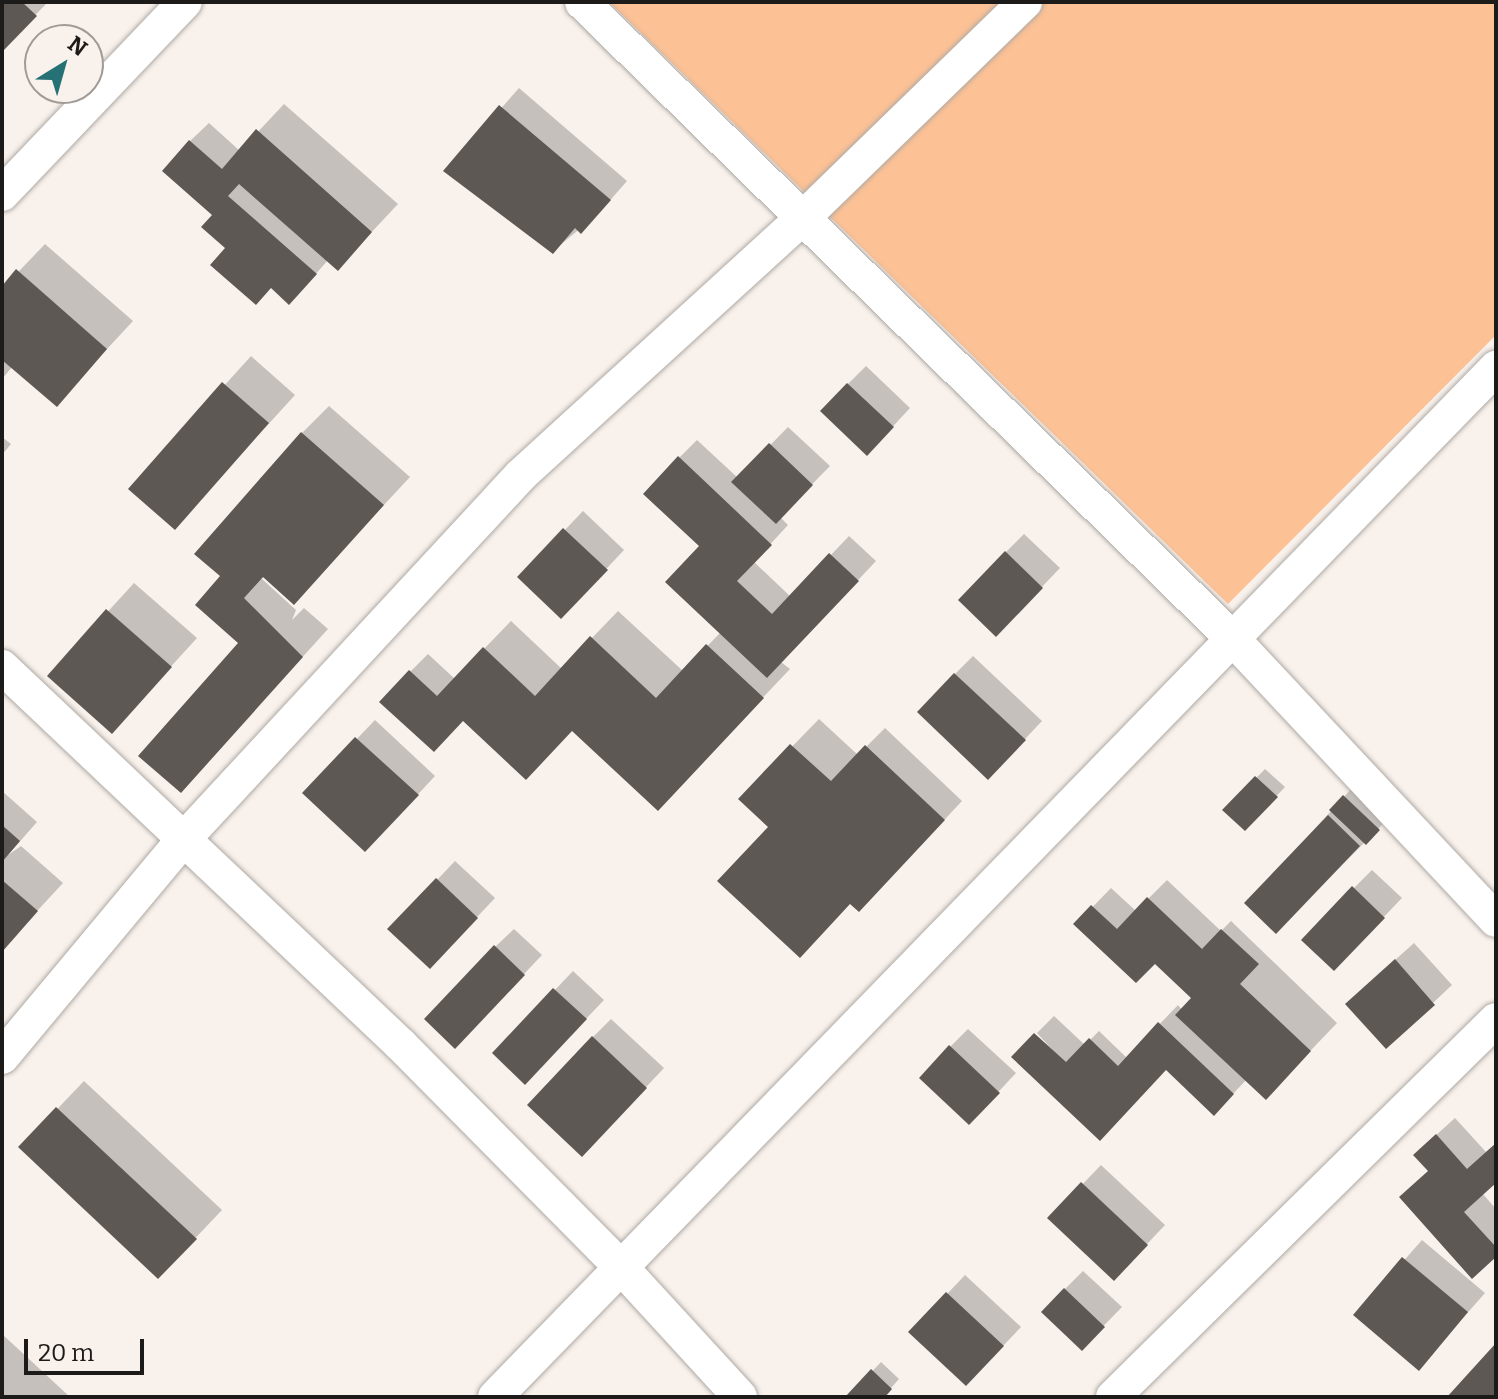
<!DOCTYPE html>
<style>
body{margin:0}
#map{position:relative;width:1498px;height:1399px;overflow:hidden;background:#f8f1ec;font-family:Bitter,serif}
div>[style]{position:absolute}
.green>*{inset:0;background:#fcc195}
.shadow>*{inset:0;background:#0003}
.building>*{inset:0;background:#5e5854}
.roads{filter:drop-shadow(0 0 2px #afa9a4) drop-shadow(0 0 2px #afa9a4)}
.street>*{height:34px;margin:-17px;padding:0 17px;transform-origin:17px;border-radius:17px;background:#fff}
span{translate:-50% -50%;white-space:nowrap;text-align:center;line-height:1.15;-webkit-text-stroke:8px #f8f1ec;paint-order:stroke}
.frame{position:absolute;inset:0;border:4px solid #1d1b19;pointer-events:none}
.north{position:absolute;left:24px;top:24px;width:80px;height:80px;box-sizing:border-box;background:#f8f1ec;border:2px solid #a09b98;border-radius:50%;rotate:37deg;font-size:22px;font-weight:700;line-height:32px;text-align:center;color:#1d1b19}
.north::after{content:'';display:block;margin:auto;width:28px;height:36px;background:#267175;clip-path:polygon(50% 0,100% 100%,50% 72%,0 100%)}
.scale{position:absolute;left:24px;top:1339px;width:120px;height:36px;box-sizing:border-box;border:4px solid #1d1b19;border-top:0;padding-left:10px;font-size:24px;line-height:28px;white-space:nowrap;color:#1d1b19;-webkit-text-stroke:6px #f8f1ec;paint-order:stroke}
</style>
<div id="map">
<div class="green">
<div style="clip-path:polygon(609px 2px,1496px 2px,1496px 335px,1228px 604px)"></div>
</div>
<div class="shadow">
<div style="clip-path:polygon(2px 2px,48px 2px,4px 47px)"></div>
<div style="clip-path:polygon(519px 88px,627px 181px,599px 213px,553px 251px,446px 171px)"></div>
<div style="clip-path:polygon(284px 104px,398px 204px,338px 268px,328px 260px,307px 284px,228px 248px,190px 141px,209px 123px,240px 151px)"></div>
<div style="clip-path:polygon(45px 244px,133px 321px,56px 404px,13px 366px,2px 379px,2px 289px)"></div>
<div style="clip-path:polygon(251px 356px,295px 395px,175px 527px,131px 489px)"></div>
<div style="clip-path:polygon(866px 366px,910px 408px,885px 435px,848px 384px)"></div>
<div style="clip-path:polygon(329px 406px,410px 477px,328px 565px,261px 578px,296px 610px,292px 620px,304px 608px,328px 629px,181px 791px,241px 643px,223px 576px,302px 433px)"></div>
<div style="clip-path:polygon(788px 427px,830px 466px,780px 517px,788px 525px,754px 562px,791px 597px,849px 536px,876px 561px,781px 662px,790px 669px,684px 781px,573px 729px,464px 719px,434px 749px,410px 672px,428px 654px,455px 679px,511px 621px,562px 669px,618px 611px,683px 671px,721px 632px,679px 458px,697px 440px,738px 478px)"></div>
<div style="clip-path:polygon(2px 437px,11px 444px,2px 455px)"></div>
<div style="clip-path:polygon(583px 511px,624px 550px,579px 598px,520px 577px)"></div>
<div style="clip-path:polygon(1024px 534px,1060px 568px,1014px 616px,1006px 552px)"></div>
<div style="clip-path:polygon(134px 583px,197px 638px,112px 731px,49px 676px)"></div>
<div style="clip-path:polygon(973px 656px,1042px 721px,1006px 759px,955px 674px)"></div>
<div style="clip-path:polygon(819px 719px,858px 755px,885px 728px,962px 801px,886px 882px,771px 827px,741px 799px)"></div>
<div style="clip-path:polygon(375px 720px,435px 776px,383px 832px,305px 793px)"></div>
<div style="clip-path:polygon(1265px 769px,1285px 787px,1245px 829px,1225px 810px)"></div>
<div style="clip-path:polygon(1353px 787px,1387px 820px,1294px 913px,1247px 903px)"></div>
<div style="clip-path:polygon(2px 791px,37px 822px,8px 855px,21px 846px,63px 883px,2px 949px)"></div>
<div style="clip-path:polygon(455px 861px,495px 898px,448px 948px,437px 880px)"></div>
<div style="clip-path:polygon(1372px 870px,1402px 898px,1352px 950px,1354px 888px)"></div>
<div style="clip-path:polygon(1167px 880px,1221px 931px,1231px 921px,1337px 1023px,1292px 1070px,1247px 1079px,1232px 1095px,1166px 1068px,1068px 1067px,1037px 1033px,1054px 1016px,1085px 1045px,1099px 1031px,1127px 1058px,1178px 1005px,1182px 1010px,1203px 988px,1076px 924px,1111px 888px,1136px 911px)"></div>
<div style="clip-path:polygon(514px 929px,542px 955px,473px 1028px,495px 947px)"></div>
<div style="clip-path:polygon(1414px 943px,1452px 985px,1386px 1047px,1366px 986px)"></div>
<div style="clip-path:polygon(573px 971px,604px 1000px,543px 1064px,495px 1053px)"></div>
<div style="clip-path:polygon(611px 1019px,664px 1068px,600px 1136px,593px 1037px)"></div>
<div style="clip-path:polygon(968px 1029px,1016px 1073px,987px 1104px,950px 1047px)"></div>
<div style="clip-path:polygon(84px 1081px,222px 1210px,185px 1249px,21px 1147px)"></div>
<div style="clip-path:polygon(1455px 1118px,1486px 1152px,1496px 1144px,1496px 1181px,1482px 1193px,1496px 1209px,1496px 1255px,1430px 1170px,1434px 1137px)"></div>
<div style="clip-path:polygon(1101px 1165px,1165px 1225px,1132px 1260px,1050px 1218px)"></div>
<div style="clip-path:polygon(1422px 1240px,1485px 1293px,1419px 1368px,1356px 1315px)"></div>
<div style="clip-path:polygon(1083px 1271px,1122px 1307px,1082px 1348px,1065px 1289px)"></div>
<div style="clip-path:polygon(965px 1275px,1021px 1327px,984px 1366px,911px 1332px)"></div>
<div style="clip-path:polygon(2px 1334px,70px 1397px,2px 1397px)"></div>
<div style="clip-path:polygon(881px 1362px,899px 1379px,883px 1397px,848px 1397px)"></div>
</div>
<div class="building">
<div style="clip-path:polygon(2px 2px,22px 2px,37px 16px,4px 50px)"></div>
<div style="clip-path:polygon(499px 105px,611px 200px,581px 234px,575px 228px,553px 254px,443px 171px)"></div>
<div style="clip-path:polygon(256px 129px,372px 232px,338px 271px,239px 184px,228px 196px,317px 274px,289px 305px,271px 288px,256px 305px,210px 265px,225px 248px,201px 227px,212px 215px,162px 171px,189px 140px,222px 169px)"></div>
<div style="clip-path:polygon(16px 269px,107px 349px,57px 407px,2px 360px,2px 286px)"></div>
<div style="clip-path:polygon(222px 382px,269px 423px,175px 530px,128px 489px)"></div>
<div style="clip-path:polygon(847px 383px,894px 427px,867px 456px,820px 411px)"></div>
<div style="clip-path:polygon(301px 432px,384px 505px,294px 605px,263px 577px,244px 598px,303px 657px,181px 793px,138px 756px,238px 643px,195px 605px,220px 576px,194px 554px)"></div>
<div style="clip-path:polygon(769px 443px,813px 485px,776px 524px,731px 482px)"></div>
<div style="clip-path:polygon(678px 456px,772px 545px,737px 581px,772px 614px,829px 553px,859px 581px,767px 678px,665px 582px,699px 546px,643px 494px)"></div>
<div style="clip-path:polygon(563px 528px,608px 570px,561px 619px,517px 577px)"></div>
<div style="clip-path:polygon(1005px 551px,1043px 588px,996px 637px,958px 600px)"></div>
<div style="clip-path:polygon(106px 609px,172px 667px,112px 734px,47px 676px)"></div>
<div style="clip-path:polygon(590px 636px,656px 698px,706px 644px,764px 698px,658px 811px,572px 731px,526px 780px,463px 721px,434px 752px,379px 702px,409px 670px,437px 696px,483px 647px,535px 696px)"></div>
<div style="clip-path:polygon(954px 673px,1026px 740px,988px 780px,917px 712px)"></div>
<div style="clip-path:polygon(355px 737px,419px 795px,365px 852px,302px 793px)"></div>
<div style="clip-path:polygon(790px 744px,831px 781px,865px 745px,945px 820px,859px 912px,850px 904px,800px 958px,717px 881px,768px 827px,738px 799px)"></div>
<div style="clip-path:polygon(1255px 776px,1278px 797px,1245px 831px,1222px 810px)"></div>
<div style="clip-path:polygon(1343px 795px,1380px 830px,1366px 845px,1329px 810px)"></div>
<div style="clip-path:polygon(1328px 815px,1360px 846px,1276px 934px,1244px 903px)"></div>
<div style="clip-path:polygon(2px 825px,20px 841px,2px 862px)"></div>
<div style="clip-path:polygon(436px 878px,478px 918px,430px 969px,387px 929px)"></div>
<div style="clip-path:polygon(2px 880px,38px 911px,2px 952px)"></div>
<div style="clip-path:polygon(1352px 886px,1385px 918px,1334px 971px,1301px 940px)"></div>
<div style="clip-path:polygon(1147px 897px,1202px 949px,1221px 929px,1259px 964px,1240px 984px,1311px 1051px,1266px 1100px,1175px 1015px,1191px 998px,1155px 964px,1136px 983px,1073px 924px,1091px 905px,1117px 929px)"></div>
<div style="clip-path:polygon(494px 945px,525px 975px,455px 1049px,424px 1019px)"></div>
<div style="clip-path:polygon(1395px 959px,1435px 1005px,1386px 1049px,1345px 1004px)"></div>
<div style="clip-path:polygon(553px 988px,587px 1019px,525px 1085px,492px 1053px)"></div>
<div style="clip-path:polygon(1158px 1022px,1234px 1094px,1214px 1116px,1166px 1070px,1100px 1141px,1011px 1057px,1034px 1033px,1066px 1062px,1089px 1038px,1118px 1066px)"></div>
<div style="clip-path:polygon(592px 1036px,647px 1088px,582px 1157px,527px 1105px)"></div>
<div style="clip-path:polygon(949px 1045px,1000px 1093px,969px 1125px,919px 1078px)"></div>
<div style="clip-path:polygon(56px 1107px,197px 1239px,158px 1279px,18px 1147px)"></div>
<div style="clip-path:polygon(1436px 1134px,1467px 1169px,1496px 1143px,1496px 1183px,1464px 1212px,1496px 1247px,1496px 1257px,1472px 1279px,1399px 1197px,1428px 1171px,1413px 1155px)"></div>
<div style="clip-path:polygon(1081px 1182px,1148px 1245px,1114px 1281px,1047px 1218px)"></div>
<div style="clip-path:polygon(1402px 1257px,1468px 1312px,1419px 1371px,1353px 1315px)"></div>
<div style="clip-path:polygon(1064px 1288px,1105px 1327px,1082px 1351px,1041px 1312px)"></div>
<div style="clip-path:polygon(946px 1292px,1004px 1346px,966px 1386px,908px 1332px)"></div>
<div style="clip-path:polygon(1496px 1343px,1496px 1397px,1447px 1397px)"></div>
<div style="clip-path:polygon(871px 1369px,892px 1389px,885px 1397px,845px 1397px)"></div>
</div>
<div class="roads">
<div class="street">
<div style="left:582px;top:2px;width:909px;rotate:44.38deg"></div>
<div style="left:1232px;top:638px;width:386px;rotate:46.9deg"></div>
<div style="left:2px;top:194px;width:265px;rotate:-46.4deg"></div>
<div style="left:2px;top:667px;width:550px;rotate:43.45deg"></div>
<div style="left:401px;top:1045px;width:313px;rotate:45.3deg"></div>
<div style="left:621px;top:1267px;width:176px;rotate:47.5deg"></div>
<div style="left:2px;top:1057px;width:283px;rotate:-50.2deg"></div>
<div style="left:183px;top:840px;width:497px;rotate:-47.2deg"></div>
<div style="left:521px;top:475px;width:384px;rotate:-42.4deg"></div>
<div style="left:805px;top:216px;width:307px;rotate:-44.2deg"></div>
<div style="left:495px;top:1397px;width:1436px;rotate:-45.79deg"></div>
<div style="left:1113px;top:1397px;width:537px;rotate:-44.55deg"></div>
</div>
</div>
<div class="frame"></div>
<div class="north">N</div>
<div class="scale">20 m</div>
</div>
